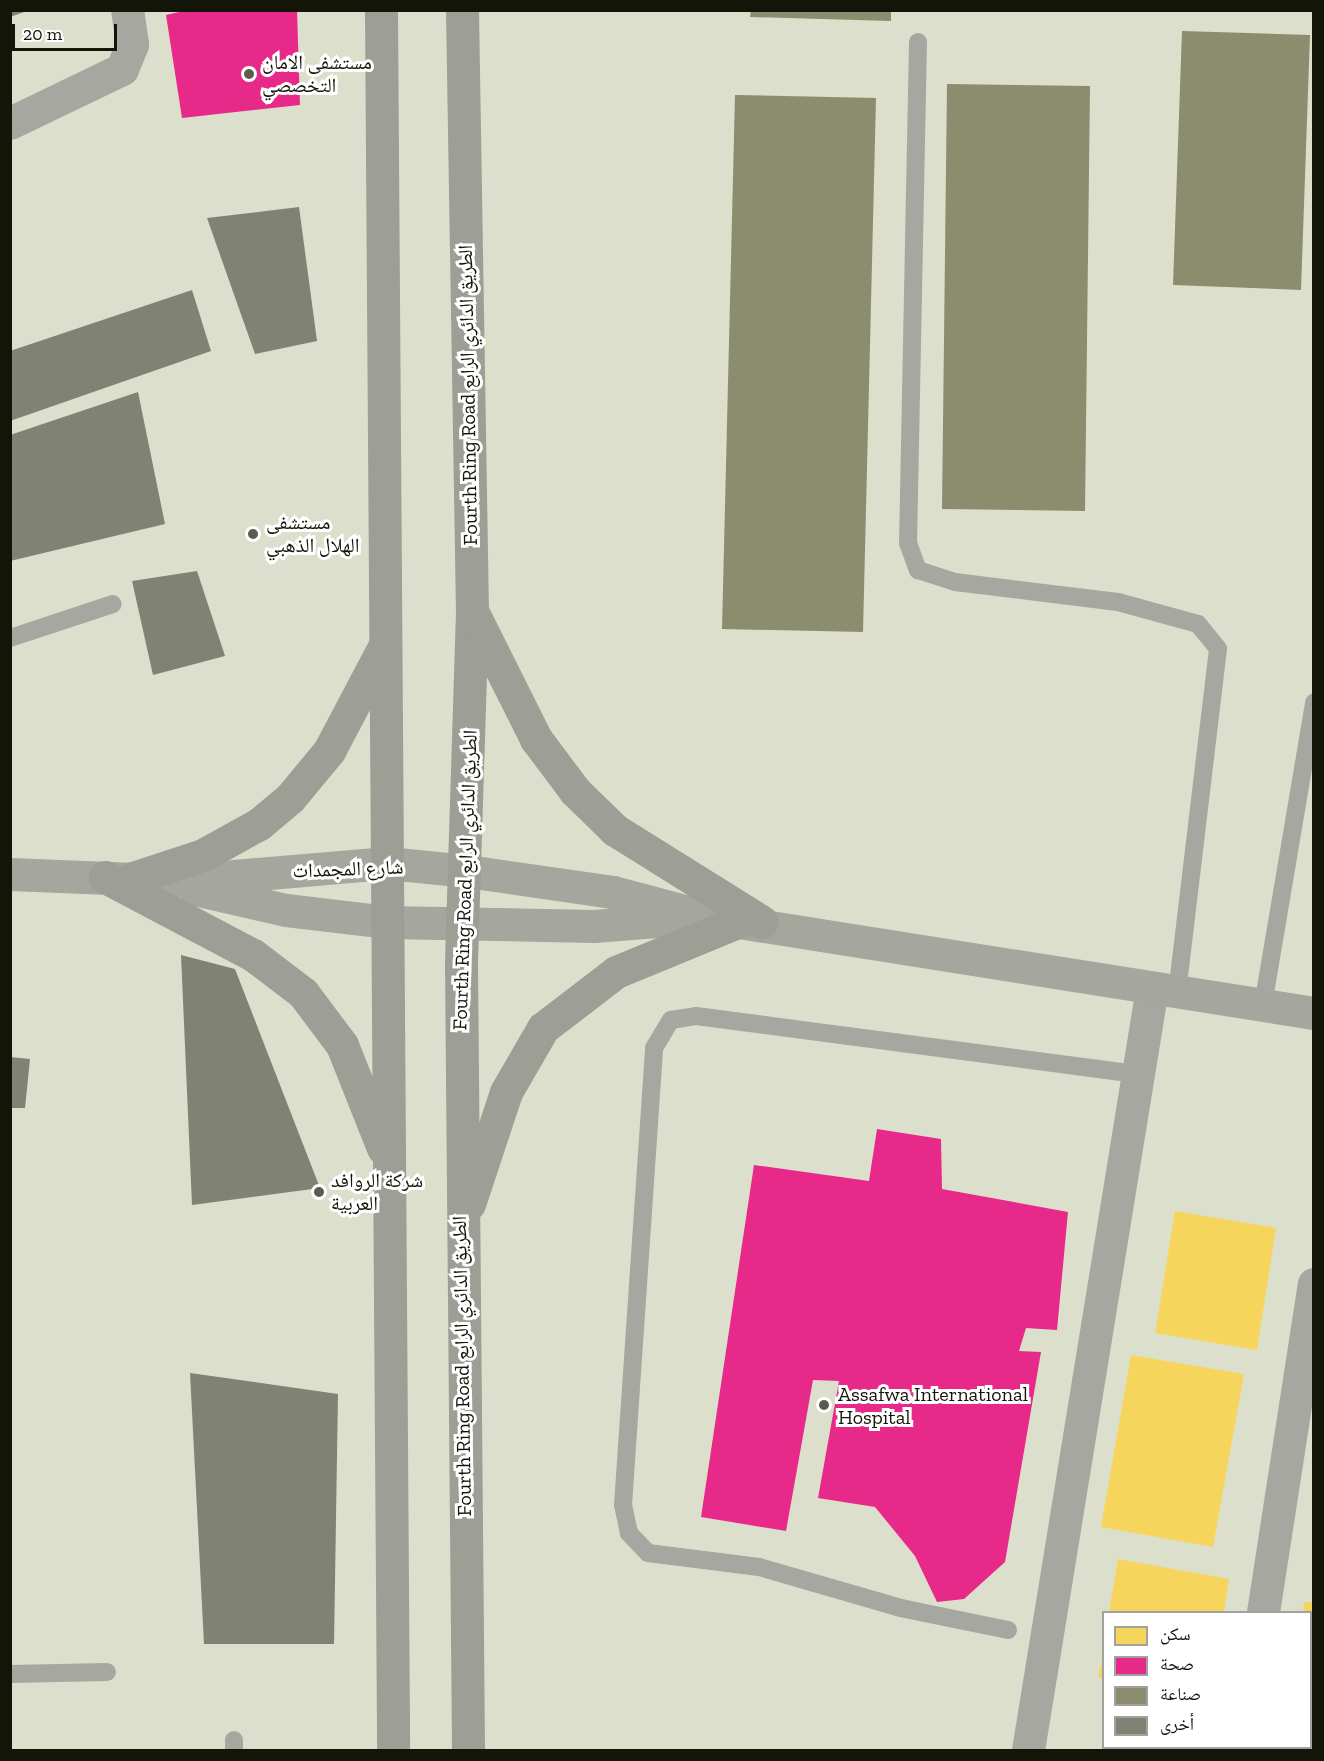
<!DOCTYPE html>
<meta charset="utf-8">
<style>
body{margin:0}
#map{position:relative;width:1324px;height:1761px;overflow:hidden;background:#dddfcd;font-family:"Zilla Slab","Noto Naskh Arabic",serif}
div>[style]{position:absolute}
.homes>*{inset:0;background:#f6d55c}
.health>*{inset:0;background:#e7298a}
.industry>*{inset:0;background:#8c8c6e}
.building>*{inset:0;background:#808273}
.service>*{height:18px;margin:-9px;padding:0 9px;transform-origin:9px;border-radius:9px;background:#a7a7a1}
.minor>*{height:33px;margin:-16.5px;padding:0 16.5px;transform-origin:16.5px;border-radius:16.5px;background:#a7a7a1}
.secondary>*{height:33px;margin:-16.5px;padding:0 16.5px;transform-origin:16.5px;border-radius:16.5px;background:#a5a69d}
.primary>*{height:33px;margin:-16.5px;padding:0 16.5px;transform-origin:16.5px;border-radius:16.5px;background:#9d9e96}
.dots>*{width:16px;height:16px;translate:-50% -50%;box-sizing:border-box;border:3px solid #fff;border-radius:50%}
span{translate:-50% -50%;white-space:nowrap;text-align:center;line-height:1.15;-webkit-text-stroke:6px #fff;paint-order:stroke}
.poi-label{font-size:20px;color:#141509}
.left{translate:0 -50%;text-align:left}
.street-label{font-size:20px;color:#141509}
.frame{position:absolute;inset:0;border:12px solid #141509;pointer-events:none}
.legend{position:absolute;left:1102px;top:1611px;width:210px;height:138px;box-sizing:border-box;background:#fff;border:2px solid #a1a19d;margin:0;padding:8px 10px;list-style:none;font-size:18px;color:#141509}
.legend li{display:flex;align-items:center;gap:12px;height:30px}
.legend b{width:30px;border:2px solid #a1a19d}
.scale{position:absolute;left:12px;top:24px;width:105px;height:27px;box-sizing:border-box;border:3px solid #141509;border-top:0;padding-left:8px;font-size:18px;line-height:21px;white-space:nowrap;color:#141509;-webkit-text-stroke:4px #fff;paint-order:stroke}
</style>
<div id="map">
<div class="homes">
<div style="clip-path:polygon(1175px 1211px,1276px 1228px,1257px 1350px,1155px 1333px)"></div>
<div style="clip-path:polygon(1131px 1355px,1244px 1374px,1213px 1547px,1101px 1527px)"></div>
<div style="clip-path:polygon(1118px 1559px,1229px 1579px,1224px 1612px,1109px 1612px)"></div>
<div style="clip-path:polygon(1304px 1602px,1314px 1602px,1314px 1706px,1310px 1612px,1303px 1612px)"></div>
<div style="clip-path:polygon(1104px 1651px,1104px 1678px,1098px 1677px)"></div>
</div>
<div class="health">
<div style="clip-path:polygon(188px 10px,297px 10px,300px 105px,182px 118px,166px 15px)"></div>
<div style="clip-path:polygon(877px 1129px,941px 1139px,942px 1189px,1068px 1212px,1057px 1330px,1026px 1328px,1019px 1351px,1041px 1352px,1005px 1562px,964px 1599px,937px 1602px,915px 1556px,875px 1507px,818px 1498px,839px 1381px,813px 1380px,786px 1531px,701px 1517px,754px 1165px,869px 1181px)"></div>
</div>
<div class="industry">
<div style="clip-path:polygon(751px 10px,891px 10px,891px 21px,750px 17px)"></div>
<div style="clip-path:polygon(1182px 31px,1310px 35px,1301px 290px,1173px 285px)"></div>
<div style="clip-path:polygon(947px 84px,1090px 86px,1085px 511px,942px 509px)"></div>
<div style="clip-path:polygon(735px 95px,876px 98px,863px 632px,722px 629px)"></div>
</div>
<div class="building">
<div style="clip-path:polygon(10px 10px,27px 10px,27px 11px,10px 17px)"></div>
<div style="clip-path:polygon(299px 207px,317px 341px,255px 354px,207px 218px)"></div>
<div style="clip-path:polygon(192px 290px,211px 351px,10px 421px,10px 351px)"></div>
<div style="clip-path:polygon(138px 392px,165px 524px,10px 561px,10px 435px)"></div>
<div style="clip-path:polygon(197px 571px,225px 656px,153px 675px,132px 581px)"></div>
<div style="clip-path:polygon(181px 955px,235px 969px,320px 1188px,192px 1205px)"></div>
<div style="clip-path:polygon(10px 1057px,30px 1059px,25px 1108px,10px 1108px)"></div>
<div style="clip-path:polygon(190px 1373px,338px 1394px,334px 1644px,204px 1644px)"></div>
</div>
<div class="service">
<div style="left:918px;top:42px;width:501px;rotate:91.14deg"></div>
<div style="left:908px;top:543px;width:29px;rotate:70deg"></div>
<div style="left:918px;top:570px;width:39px;rotate:18deg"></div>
<div style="left:955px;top:582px;width:164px;rotate:7deg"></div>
<div style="left:1118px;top:602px;width:83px;rotate:15.4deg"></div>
<div style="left:1198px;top:624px;width:32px;rotate:51deg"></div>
<div style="left:1218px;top:649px;width:345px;rotate:96.8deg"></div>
<div style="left:10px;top:638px;width:108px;rotate:-18.3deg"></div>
<div style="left:1263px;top:1005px;width:307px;rotate:-80.4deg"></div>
<div style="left:1008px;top:1630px;width:109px;rotate:-168.4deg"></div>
<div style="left:901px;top:1608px;width:148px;rotate:-163.9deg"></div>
<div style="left:759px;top:1567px;width:112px;rotate:-172.8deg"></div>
<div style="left:648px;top:1553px;width:28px;rotate:-134deg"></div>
<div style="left:629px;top:1533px;width:29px;rotate:-102deg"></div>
<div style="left:623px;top:1505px;width:458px;rotate:-86.1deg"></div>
<div style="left:654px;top:1048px;width:33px;rotate:-59deg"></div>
<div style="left:671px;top:1020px;width:25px;rotate:-9deg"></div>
<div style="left:696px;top:1016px;width:446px;rotate:7.5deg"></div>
<div style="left:10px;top:1674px;width:97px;rotate:-1.2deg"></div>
<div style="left:234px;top:1740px;width:10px;rotate:90deg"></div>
</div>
<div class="minor">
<div style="left:10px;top:123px;width:124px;rotate:-25.7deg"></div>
<div style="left:122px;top:69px;width:27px;rotate:-68deg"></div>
<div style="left:132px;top:44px;width:34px;rotate:-98deg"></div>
<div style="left:1263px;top:1612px;width:332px;rotate:-81.2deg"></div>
<div style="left:1028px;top:1750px;width:772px;rotate:-80.76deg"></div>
<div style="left:1242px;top:1750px;width:2px;rotate:-90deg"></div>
</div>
<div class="secondary">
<div style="left:10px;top:874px;width:124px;rotate:2.3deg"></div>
<div style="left:164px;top:882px;width:224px;rotate:-4.9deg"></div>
<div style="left:387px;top:863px;width:80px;rotate:5.7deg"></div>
<div style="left:467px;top:871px;width:148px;rotate:8.2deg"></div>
<div style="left:613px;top:892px;width:97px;rotate:14.9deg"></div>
<div style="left:707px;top:917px;width:615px;rotate:8.99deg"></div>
<div style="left:194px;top:889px;width:94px;rotate:12.9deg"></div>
<div style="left:286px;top:910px;width:101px;rotate:6.8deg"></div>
<div style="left:386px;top:922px;width:208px;rotate:1.1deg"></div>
<div style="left:594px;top:926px;width:88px;rotate:-4.5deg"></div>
</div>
<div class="primary">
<div style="left:381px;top:10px;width:1740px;rotate:89.6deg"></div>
<div style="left:462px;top:10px;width:601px;rotate:89.05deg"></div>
<div style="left:472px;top:611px;width:352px;rotate:91.8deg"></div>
<div style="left:461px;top:963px;width:787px;rotate:89.49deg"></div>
<div style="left:474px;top:615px;width:139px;rotate:63.4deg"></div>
<div style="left:536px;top:739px;width:65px;rotate:53.1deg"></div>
<div style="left:575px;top:791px;width:56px;rotate:44.3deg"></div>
<div style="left:615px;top:830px;width:173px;rotate:32deg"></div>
<div style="left:105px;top:877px;width:167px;rotate:27.8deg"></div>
<div style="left:253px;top:955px;width:63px;rotate:37.2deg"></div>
<div style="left:303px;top:993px;width:65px;rotate:53.1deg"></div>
<div style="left:342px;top:1045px;width:111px;rotate:68.3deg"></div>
<div style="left:133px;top:878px;width:74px;rotate:-18.2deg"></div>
<div style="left:203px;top:855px;width:64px;rotate:-29deg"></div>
<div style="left:259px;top:824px;width:40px;rotate:-40deg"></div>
<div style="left:290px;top:798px;width:61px;rotate:-50.3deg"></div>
<div style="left:329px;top:751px;width:120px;rotate:-62.2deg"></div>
<div style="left:469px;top:1204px;width:118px;rotate:-71.7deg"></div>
<div style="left:506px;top:1092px;width:74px;rotate:-60deg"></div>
<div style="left:543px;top:1028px;width:92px;rotate:-37.5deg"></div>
<div style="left:616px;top:972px;width:134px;rotate:-22.4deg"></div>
</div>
<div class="dots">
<div style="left:249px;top:74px;background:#5a5c4e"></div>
<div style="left:253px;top:534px;background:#5a5c4e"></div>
<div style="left:319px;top:1192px;background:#5a5c4e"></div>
<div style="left:824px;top:1405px;background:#5a5c4e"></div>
</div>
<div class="poi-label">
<span class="left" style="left:262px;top:74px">مستشفى الامان<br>التخصصي</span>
<span class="left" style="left:266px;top:534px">مستشفى<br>الهلال الذهبي</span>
<span class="left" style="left:331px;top:1192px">شركة الروافد<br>العربية</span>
<span class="left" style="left:838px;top:1406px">Assafwa International<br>Hospital</span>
</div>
<div class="street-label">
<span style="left:468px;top:395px;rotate:-91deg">Fourth Ring Road الطريق الدائري الرابع</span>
<span style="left:348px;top:869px;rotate:-2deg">شارع المجمدات</span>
<span style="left:465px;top:880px;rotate:-88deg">Fourth Ring Road الطريق الدائري الرابع</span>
<span style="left:462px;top:1366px;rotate:-91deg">Fourth Ring Road الطريق الدائري الرابع</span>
</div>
<div class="frame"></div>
<ul class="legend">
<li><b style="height:16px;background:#f6d55c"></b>سكن</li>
<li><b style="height:16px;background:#e7298a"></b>صحة</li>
<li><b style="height:16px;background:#8c8c6e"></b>صناعة</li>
<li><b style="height:16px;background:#808273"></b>أخرى</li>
</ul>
<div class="scale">20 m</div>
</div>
